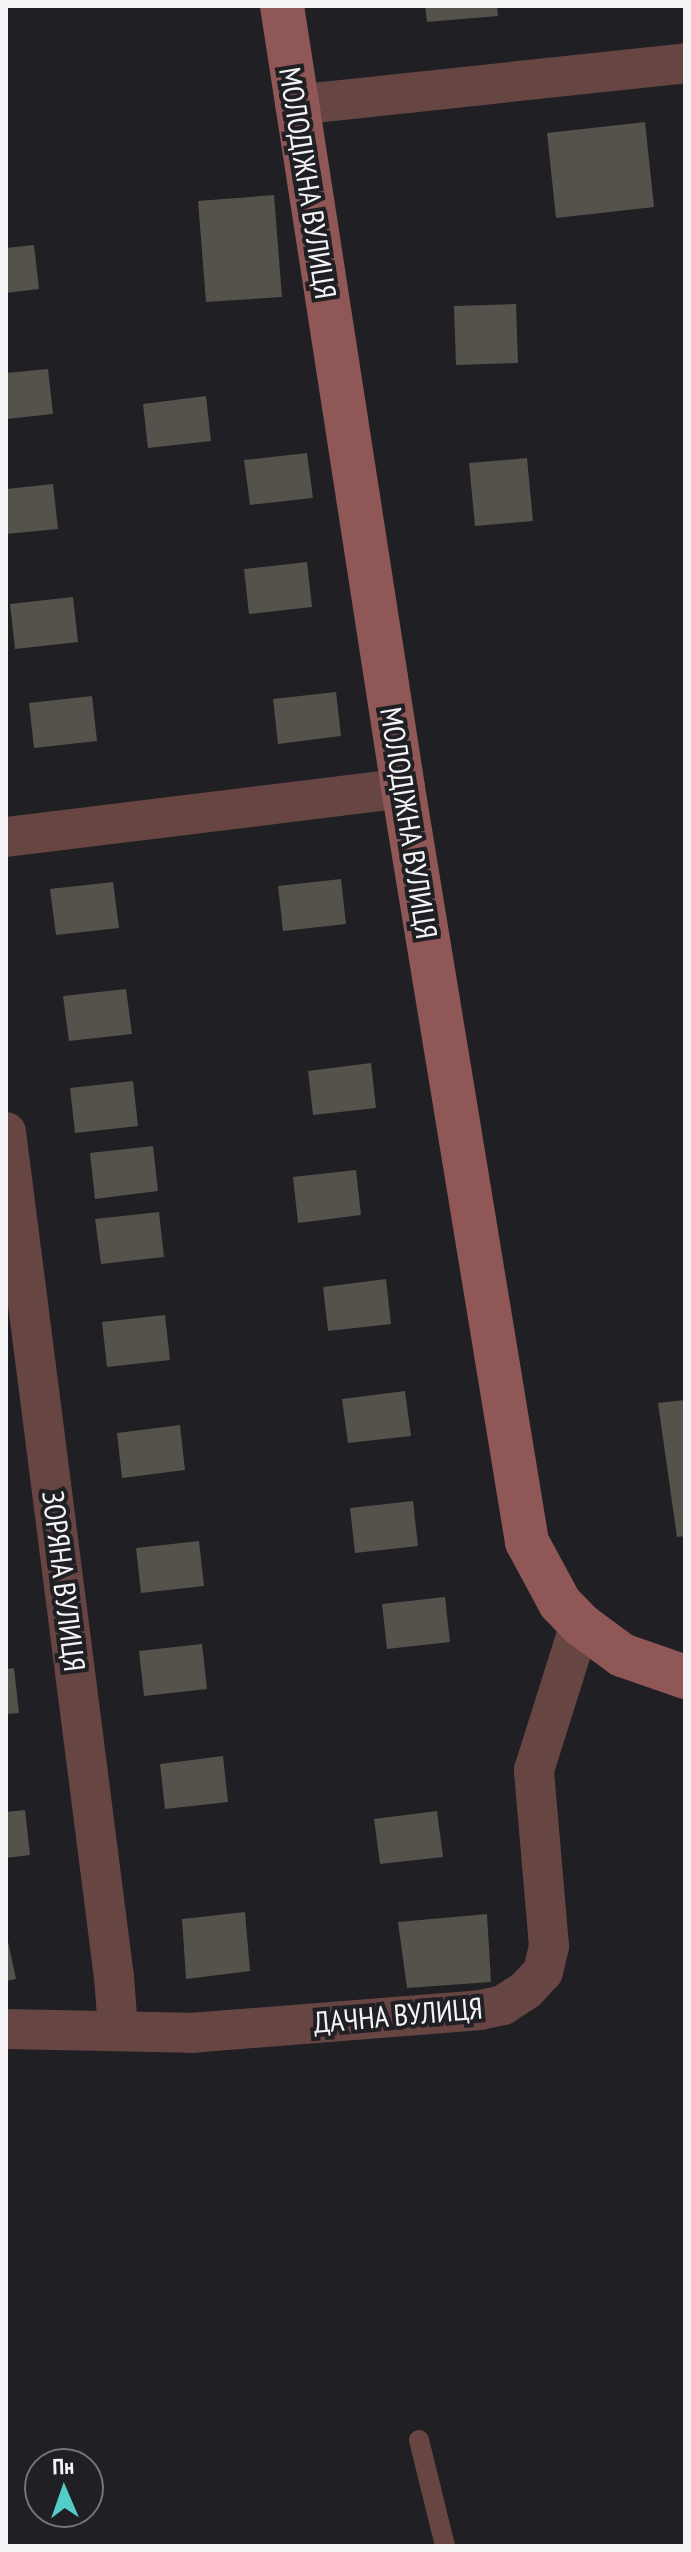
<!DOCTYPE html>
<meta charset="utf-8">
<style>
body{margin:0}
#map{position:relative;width:691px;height:2552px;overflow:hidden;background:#1f1f24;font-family:"PT Sans Narrow",sans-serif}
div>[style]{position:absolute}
.building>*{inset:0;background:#55514b}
.lane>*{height:20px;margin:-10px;padding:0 10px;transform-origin:10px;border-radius:10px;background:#674543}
.street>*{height:40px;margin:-20px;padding:0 20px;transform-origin:20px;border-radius:20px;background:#674543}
.secondary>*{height:44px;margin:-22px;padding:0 22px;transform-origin:22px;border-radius:22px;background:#8f5857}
span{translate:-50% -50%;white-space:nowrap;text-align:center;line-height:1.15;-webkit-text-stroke:8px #1f1f24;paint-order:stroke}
.street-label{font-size:30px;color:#f4f4f7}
.frame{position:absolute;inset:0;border:8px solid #f4f4f7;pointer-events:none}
.north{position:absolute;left:24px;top:2448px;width:80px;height:80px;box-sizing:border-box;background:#1f1f24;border:2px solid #747478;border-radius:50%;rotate:358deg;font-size:22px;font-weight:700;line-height:32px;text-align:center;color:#f4f4f7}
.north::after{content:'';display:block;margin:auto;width:28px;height:36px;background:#53cdc9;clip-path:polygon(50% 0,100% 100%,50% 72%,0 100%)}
</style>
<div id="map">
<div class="building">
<div style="clip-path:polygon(425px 6px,497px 6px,498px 16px,427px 22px)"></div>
<div style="clip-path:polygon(645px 122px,654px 207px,556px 218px,547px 133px)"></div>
<div style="clip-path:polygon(274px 195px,282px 297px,206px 302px,198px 201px)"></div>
<div style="clip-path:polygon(34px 245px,39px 289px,6px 293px,6px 248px)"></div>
<div style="clip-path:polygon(516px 304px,518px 363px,456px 365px,454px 306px)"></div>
<div style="clip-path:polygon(48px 369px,53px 414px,6px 419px,6px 373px)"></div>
<div style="clip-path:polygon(206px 396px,211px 441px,148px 448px,143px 404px)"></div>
<div style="clip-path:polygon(307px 453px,313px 498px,250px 505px,244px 460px)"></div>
<div style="clip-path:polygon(527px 458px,533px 521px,475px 526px,469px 463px)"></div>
<div style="clip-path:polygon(53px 484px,58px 529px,6px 534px,6px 489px)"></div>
<div style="clip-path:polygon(307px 562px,312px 607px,249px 614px,244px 569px)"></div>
<div style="clip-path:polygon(73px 597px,78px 642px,15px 649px,10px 604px)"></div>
<div style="clip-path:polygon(336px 692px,341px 736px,278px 744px,273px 699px)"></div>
<div style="clip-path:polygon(92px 696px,97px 741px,34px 748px,29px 703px)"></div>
<div style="clip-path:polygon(341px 879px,346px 924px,283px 931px,278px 886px)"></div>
<div style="clip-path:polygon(113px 882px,119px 928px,56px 935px,50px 889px)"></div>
<div style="clip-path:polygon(126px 989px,132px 1034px,69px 1041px,63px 996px)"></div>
<div style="clip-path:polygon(371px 1063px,376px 1108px,313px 1115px,308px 1071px)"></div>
<div style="clip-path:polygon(133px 1081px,138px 1126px,75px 1133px,70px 1088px)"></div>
<div style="clip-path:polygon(153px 1146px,158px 1191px,95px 1199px,90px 1153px)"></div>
<div style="clip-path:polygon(356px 1170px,361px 1215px,298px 1223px,293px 1177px)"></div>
<div style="clip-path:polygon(159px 1212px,164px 1257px,101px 1264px,95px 1219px)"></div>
<div style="clip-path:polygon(386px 1279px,391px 1324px,328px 1331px,323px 1287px)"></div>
<div style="clip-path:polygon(165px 1315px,170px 1360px,107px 1367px,102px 1322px)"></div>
<div style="clip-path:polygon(405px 1391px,411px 1436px,348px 1443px,342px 1399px)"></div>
<div style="clip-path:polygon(685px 1400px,685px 1536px,677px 1537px,658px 1403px)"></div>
<div style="clip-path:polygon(180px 1425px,185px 1470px,122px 1478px,117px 1433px)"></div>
<div style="clip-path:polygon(413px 1501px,418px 1546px,355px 1553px,350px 1508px)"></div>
<div style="clip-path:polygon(199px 1541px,204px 1586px,141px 1593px,136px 1548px)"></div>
<div style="clip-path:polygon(445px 1597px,450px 1642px,387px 1649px,382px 1604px)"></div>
<div style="clip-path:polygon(202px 1644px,207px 1689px,144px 1696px,139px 1651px)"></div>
<div style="clip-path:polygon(14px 1668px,19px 1713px,6px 1714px,6px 1669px)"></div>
<div style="clip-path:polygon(223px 1756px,228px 1802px,165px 1809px,160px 1764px)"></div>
<div style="clip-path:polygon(25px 1810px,30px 1855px,6px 1858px,6px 1812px)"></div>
<div style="clip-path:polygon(437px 1811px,443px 1857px,380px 1864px,374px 1819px)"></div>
<div style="clip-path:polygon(245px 1912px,250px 1971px,186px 1979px,182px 1919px)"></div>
<div style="clip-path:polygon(487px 1914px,491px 1982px,407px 1988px,398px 1922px)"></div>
<div style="clip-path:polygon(6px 1932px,16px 1979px,6px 1981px)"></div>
</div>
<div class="lane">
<div style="left:419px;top:2440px;width:109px;rotate:76.2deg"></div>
</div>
<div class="street">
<div style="left:295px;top:105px;width:392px;rotate:-6.1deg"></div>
<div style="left:6px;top:837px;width:400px;rotate:-7deg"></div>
<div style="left:6px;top:1132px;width:852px;rotate:82.72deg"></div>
<div style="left:114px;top:1977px;width:52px;rotate:85.6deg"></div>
<div style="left:6px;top:2029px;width:184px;rotate:1.2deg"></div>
<div style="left:190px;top:2033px;width:291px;rotate:-4.5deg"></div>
<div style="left:480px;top:2010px;width:24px;rotate:-12deg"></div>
<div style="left:503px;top:2005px;width:27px;rotate:-33deg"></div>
<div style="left:526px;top:1990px;width:25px;rotate:-47deg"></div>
<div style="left:543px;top:1972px;width:27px;rotate:-77deg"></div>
<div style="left:549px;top:1946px;width:177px;rotate:-94.9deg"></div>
<div style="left:534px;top:1770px;width:153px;rotate:-72.5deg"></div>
</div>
<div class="secondary">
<div style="left:282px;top:6px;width:791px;rotate:81.2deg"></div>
<div style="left:403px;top:788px;width:764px;rotate:80.66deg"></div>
<div style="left:527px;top:1542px;width:69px;rotate:61.6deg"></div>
<div style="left:560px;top:1603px;width:29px;rotate:46deg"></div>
<div style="left:580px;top:1624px;width:52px;rotate:36.4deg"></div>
<div style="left:622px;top:1655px;width:67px;rotate:19.2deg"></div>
</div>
<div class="street-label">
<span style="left:308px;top:183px;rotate:81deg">МОЛОДІЖНА ВУЛИЦЯ</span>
<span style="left:409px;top:823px;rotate:81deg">МОЛОДІЖНА ВУЛИЦЯ</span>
<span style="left:64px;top:1581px;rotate:83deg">ЗОРЯНА ВУЛИЦЯ</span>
<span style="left:398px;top:2015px;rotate:-5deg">ДАЧНА ВУЛИЦЯ</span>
</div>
<div class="frame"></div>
<div class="north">Пн</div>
</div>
